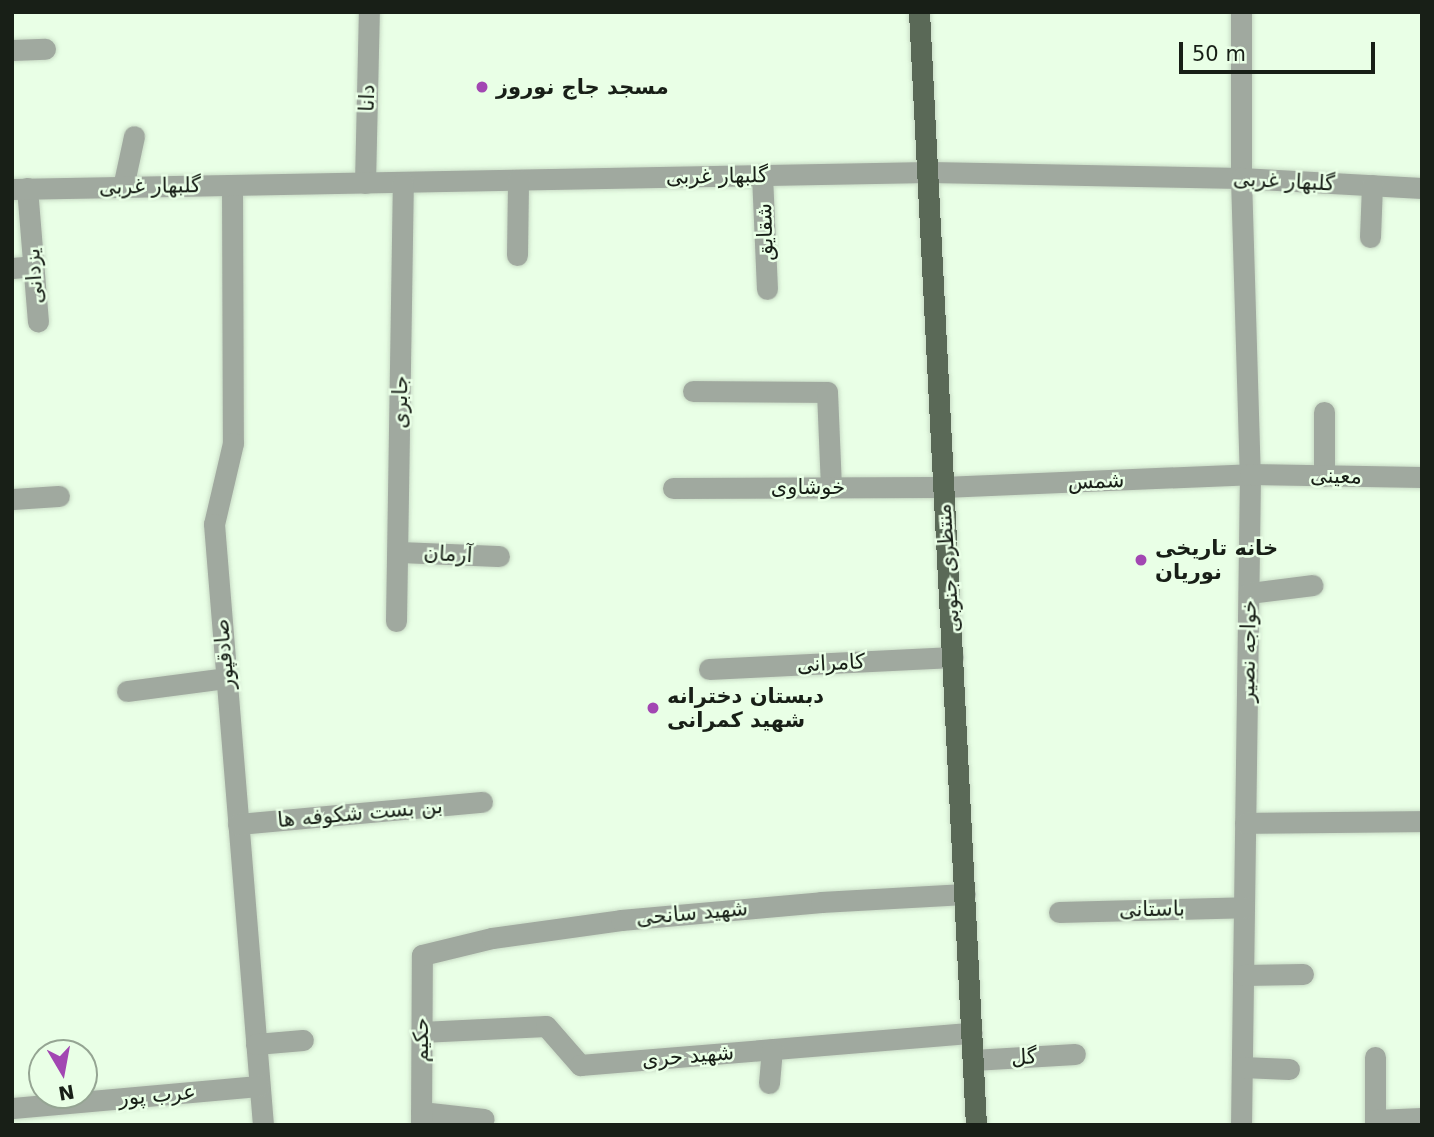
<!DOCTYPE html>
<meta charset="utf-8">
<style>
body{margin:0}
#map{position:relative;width:1434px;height:1137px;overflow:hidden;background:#e9ffe6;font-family:"DejaVu Sans",Cairo,sans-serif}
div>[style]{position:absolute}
.roads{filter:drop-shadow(0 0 2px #c8dbc5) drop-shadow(0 0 2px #c8dbc5)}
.minor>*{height:21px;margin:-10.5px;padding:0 10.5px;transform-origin:10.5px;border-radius:10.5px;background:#a0a99f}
.major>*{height:21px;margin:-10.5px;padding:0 10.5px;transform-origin:10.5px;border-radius:10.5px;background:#5a6957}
.dots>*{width:19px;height:19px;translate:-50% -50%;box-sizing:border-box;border:4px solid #e9ffe6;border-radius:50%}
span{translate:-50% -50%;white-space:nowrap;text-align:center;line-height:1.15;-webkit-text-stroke:5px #e9ffe6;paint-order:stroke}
.poi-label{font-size:21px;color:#181f17;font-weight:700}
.left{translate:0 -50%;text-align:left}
.street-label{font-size:21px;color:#181f17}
.frame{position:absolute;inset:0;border:14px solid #181f17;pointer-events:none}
.north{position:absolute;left:28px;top:1039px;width:70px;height:70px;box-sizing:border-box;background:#e9ffe6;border:2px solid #95a593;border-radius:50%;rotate:170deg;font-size:19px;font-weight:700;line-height:28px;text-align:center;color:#181f17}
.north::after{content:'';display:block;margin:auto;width:24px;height:32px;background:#a247b2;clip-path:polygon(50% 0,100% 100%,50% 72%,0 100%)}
.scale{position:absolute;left:1179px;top:42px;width:196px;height:32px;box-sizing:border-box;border:4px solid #181f17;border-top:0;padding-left:9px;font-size:21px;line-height:24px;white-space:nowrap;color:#181f17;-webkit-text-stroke:5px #e9ffe6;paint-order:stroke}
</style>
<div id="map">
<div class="roads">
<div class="minor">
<div style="left:1241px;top:12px;width:166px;rotate:90deg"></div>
<div style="left:1241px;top:178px;width:296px;rotate:88.3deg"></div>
<div style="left:1250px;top:474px;width:651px;rotate:90.79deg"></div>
<div style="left:12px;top:50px;width:33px;rotate:-2deg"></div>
<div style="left:762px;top:175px;width:114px;rotate:87.5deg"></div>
<div style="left:365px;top:183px;width:171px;rotate:-88.7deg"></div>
<div style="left:232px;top:185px;width:258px;rotate:89.8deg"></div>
<div style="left:233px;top:443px;width:83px;rotate:103.2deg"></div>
<div style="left:214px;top:524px;width:603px;rotate:85.34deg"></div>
<div style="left:123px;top:187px;width:52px;rotate:-77.8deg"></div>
<div style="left:27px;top:188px;width:134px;rotate:85.3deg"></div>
<div style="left:12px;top:189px;width:917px;rotate:-1.06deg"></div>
<div style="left:929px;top:172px;width:312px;rotate:1.1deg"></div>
<div style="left:1241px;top:178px;width:181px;rotate:3.2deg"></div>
<div style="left:1370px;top:237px;width:52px;rotate:-87.8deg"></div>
<div style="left:517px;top:255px;width:75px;rotate:-89.2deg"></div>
<div style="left:12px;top:268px;width:21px;rotate:-5deg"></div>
<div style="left:693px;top:391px;width:134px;rotate:0.4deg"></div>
<div style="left:827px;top:392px;width:95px;rotate:87.6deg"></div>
<div style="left:1324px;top:412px;width:64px;rotate:90deg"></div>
<div style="left:673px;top:488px;width:270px;rotate:-0.2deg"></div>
<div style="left:943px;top:487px;width:307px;rotate:-2.4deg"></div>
<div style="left:1250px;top:474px;width:172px;rotate:1deg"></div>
<div style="left:12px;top:499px;width:47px;rotate:-3.7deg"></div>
<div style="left:398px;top:552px;width:101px;rotate:2.3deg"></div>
<div style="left:1249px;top:593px;width:64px;rotate:-7.1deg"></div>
<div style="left:396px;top:621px;width:439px;rotate:-89.1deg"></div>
<div style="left:709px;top:669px;width:244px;rotate:-2.8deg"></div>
<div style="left:127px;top:691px;width:100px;rotate:-7.5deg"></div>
<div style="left:1245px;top:823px;width:177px;rotate:-0.6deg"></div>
<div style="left:238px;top:824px;width:245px;rotate:-5.2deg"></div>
<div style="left:1059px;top:912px;width:185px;rotate:-1.5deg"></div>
<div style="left:1243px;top:975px;width:60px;rotate:-1deg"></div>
<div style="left:421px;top:1032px;width:125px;rotate:-2.7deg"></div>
<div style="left:546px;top:1026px;width:52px;rotate:48.9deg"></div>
<div style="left:580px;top:1065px;width:393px;rotate:-4.7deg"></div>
<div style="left:256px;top:1044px;width:47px;rotate:-4.9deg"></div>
<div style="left:1375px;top:1057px;width:68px;rotate:90deg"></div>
<div style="left:973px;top:1060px;width:102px;rotate:-3.4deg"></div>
<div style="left:1242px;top:1067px;width:47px;rotate:2.4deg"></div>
<div style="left:769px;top:1083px;width:34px;rotate:-85deg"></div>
<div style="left:12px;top:1108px;width:248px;rotate:-5.1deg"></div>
<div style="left:421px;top:1112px;width:63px;rotate:6.3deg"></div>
<div style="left:1375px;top:1120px;width:47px;rotate:-2.4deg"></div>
<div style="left:421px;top:1125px;width:170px;rotate:-89.7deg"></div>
<div style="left:422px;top:955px;width:72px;rotate:-13.7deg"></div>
<div style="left:492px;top:938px;width:130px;rotate:-7.9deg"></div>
<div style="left:621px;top:920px;width:201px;rotate:-5.1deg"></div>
<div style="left:821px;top:902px;width:144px;rotate:-3.2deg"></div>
</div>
<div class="major">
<div style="left:919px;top:12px;width:1114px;rotate:87.07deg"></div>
</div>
</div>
<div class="dots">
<div style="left:482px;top:87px;background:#a247b2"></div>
<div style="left:1141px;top:560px;background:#a247b2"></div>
<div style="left:653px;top:708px;background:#a247b2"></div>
</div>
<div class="poi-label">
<span class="left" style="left:496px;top:87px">مسجد جاج نوروز</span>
<span class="left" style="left:1155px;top:560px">خانه تاریخی<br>نوریان</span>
<span class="left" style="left:667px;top:708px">دبستان دخترانه<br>شهید کمرانی</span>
</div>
<div class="street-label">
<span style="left:367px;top:98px;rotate:-88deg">دانا</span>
<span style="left:717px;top:176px;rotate:-1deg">گلبهار غربی</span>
<span style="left:1284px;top:181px;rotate:3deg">گلبهار غربی</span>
<span style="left:150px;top:186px;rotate:-1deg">گلبهار غربی</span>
<span style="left:765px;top:232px;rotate:-92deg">شقایق</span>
<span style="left:34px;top:276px;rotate:-94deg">یزدانی</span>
<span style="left:400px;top:402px;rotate:-89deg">جابری</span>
<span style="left:1336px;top:476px;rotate:1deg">معینی</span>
<span style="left:1096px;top:481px;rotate:-2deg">شمس</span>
<span style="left:808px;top:487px">خوشاوی</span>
<span style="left:448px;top:554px;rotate:3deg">آرمان</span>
<span style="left:948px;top:568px;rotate:-94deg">منتظری جنوبی</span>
<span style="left:1248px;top:651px;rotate:-89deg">خواجه نصیر</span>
<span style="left:224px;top:654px;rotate:-95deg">صادقپور</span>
<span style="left:831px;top:663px;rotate:-3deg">کامرانی</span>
<span style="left:360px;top:813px;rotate:-5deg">بن بست شکوفه ها</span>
<span style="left:1152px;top:909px;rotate:-1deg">باستانی</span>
<span style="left:692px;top:913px;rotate:-5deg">شهید سانحی</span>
<span style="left:421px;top:1040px;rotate:-90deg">حکیم</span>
<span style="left:688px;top:1056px;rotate:-5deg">شهید حری</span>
<span style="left:1024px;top:1057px;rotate:-3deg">گل</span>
<span style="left:157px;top:1095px;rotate:-5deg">عرب پور</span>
</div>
<div class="frame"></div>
<div class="north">N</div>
<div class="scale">50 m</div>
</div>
